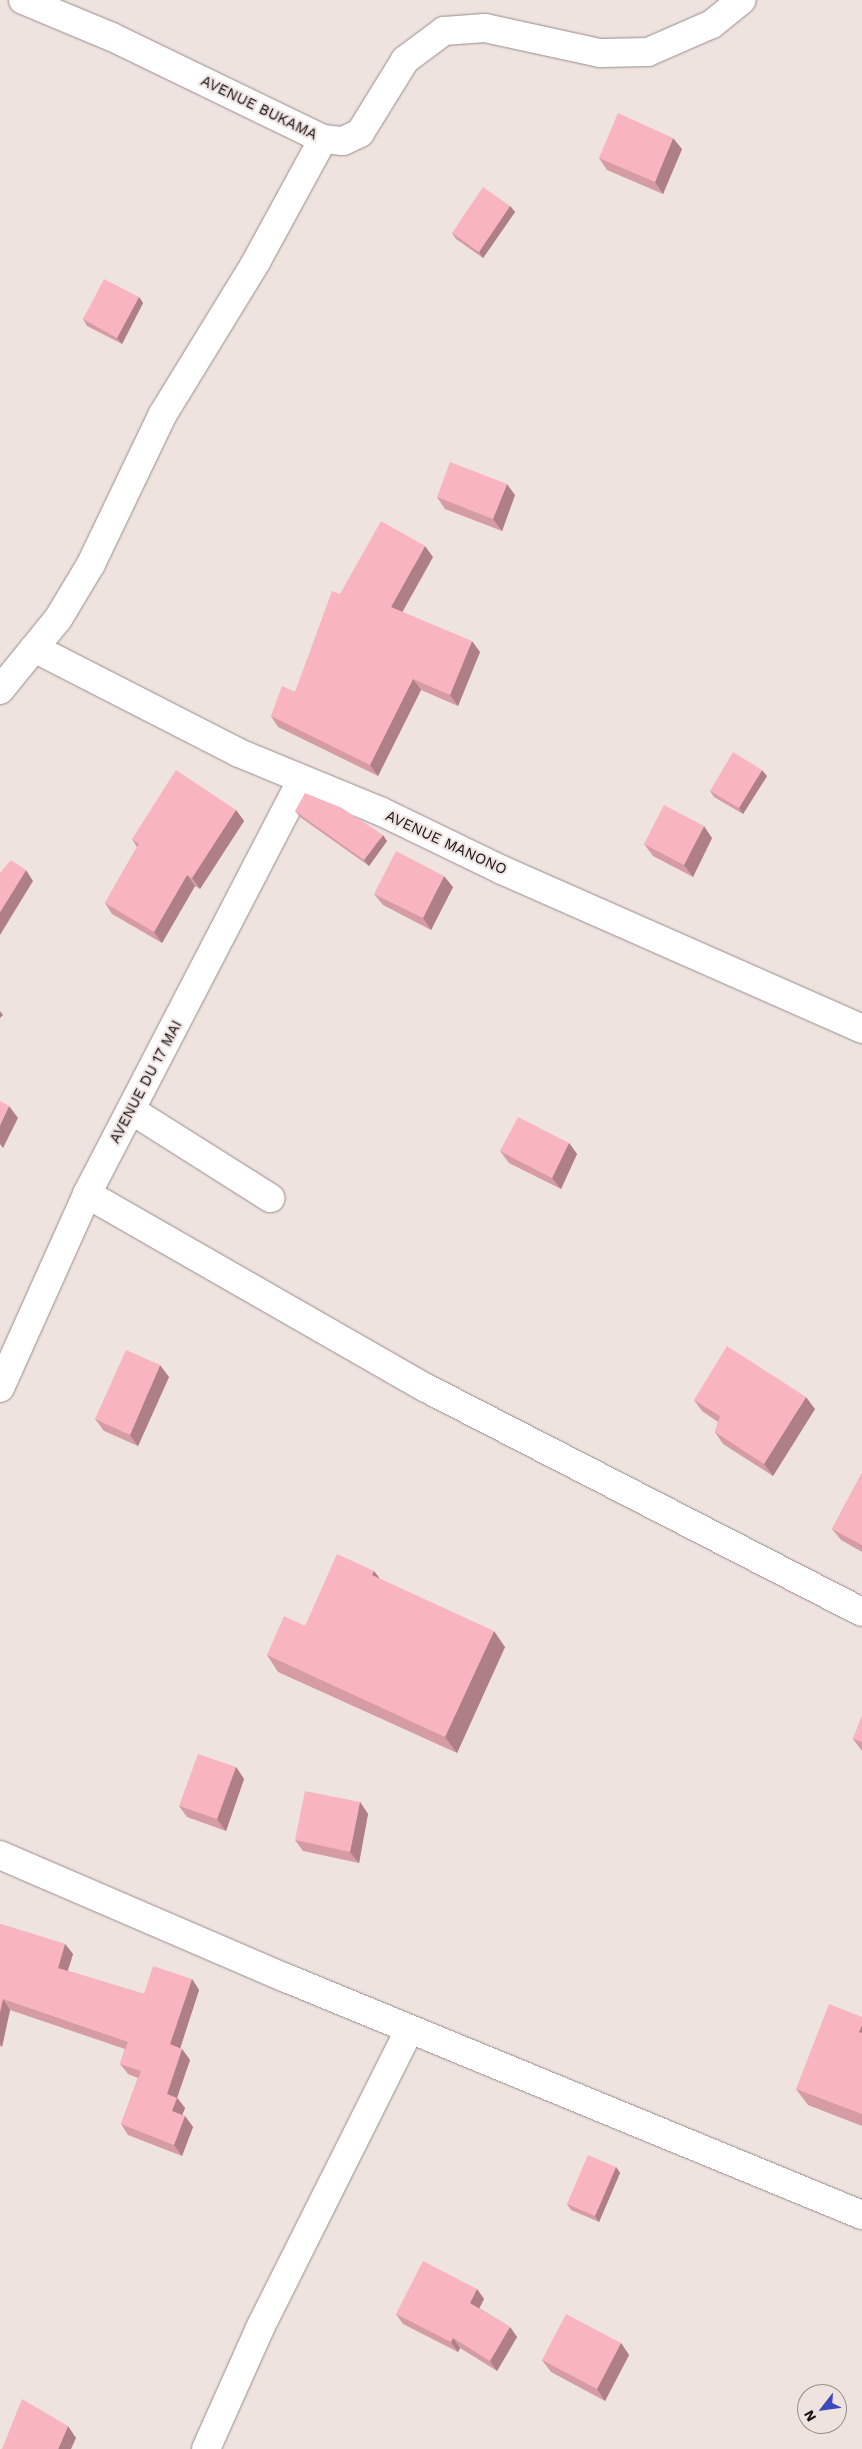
<!DOCTYPE html>
<style>
body{margin:0}
#map{position:relative;width:862px;height:2449px;overflow:hidden;background:#efe3e0;font-family:"Work Sans",sans-serif}
div>[style]{position:absolute}
.roads{filter:drop-shadow(0 0 1px #978c8a) drop-shadow(0 0 1px #978c8a)}
.street>*{height:28px;margin:-14px;padding:0 14px;transform-origin:14px;border-radius:14px;background:#fff}
.wall>*{inset:0;background:#d59ca4}
.shaded-wall>*{inset:0;background:#ae7f86}
.building>*{inset:0;background:#f8b5bf}
span{translate:-50% -50%;white-space:nowrap;text-align:center;line-height:1.15;-webkit-text-stroke:4px #efe3e0;paint-order:stroke}
.street-label{font-size:15px;color:#171312}
.north{position:absolute;left:797px;top:2384px;width:50px;height:50px;box-sizing:border-box;background:#efe3e0;border:1px solid #99908e;border-radius:50%;rotate:240deg;font-size:14px;font-weight:700;line-height:20px;text-align:center;color:#171312}
.north::after{content:'';display:block;margin:auto;width:18px;height:22px;background:#3d4abd;clip-path:polygon(50% 0,100% 100%,50% 72%,0 100%)}
</style>
<div id="map">
<div class="roads">
<div class="street">
<div style="left:23px;top:0;width:96px;rotate:22.6deg"></div>
<div style="left:112px;top:37px;width:234px;rotate:25.8deg"></div>
<div style="left:323px;top:139px;width:20px;rotate:6deg"></div>
<div style="left:343px;top:141px;width:19px;rotate:-25deg"></div>
<div style="left:360px;top:133px;width:86px;rotate:-58.3deg"></div>
<div style="left:405px;top:60px;width:49px;rotate:-36.6deg"></div>
<div style="left:444px;top:31px;width:41px;rotate:-4.2deg"></div>
<div style="left:485px;top:28px;width:118px;rotate:12.3deg"></div>
<div style="left:600px;top:53px;width:48px;rotate:-1.2deg"></div>
<div style="left:648px;top:52px;width:70px;rotate:-23.6deg"></div>
<div style="left:712px;top:24px;width:38px;rotate:-39deg"></div>
<div style="left:34px;top:648px;width:230px;rotate:27.1deg"></div>
<div style="left:239px;top:753px;width:152px;rotate:22.4deg"></div>
<div style="left:380px;top:811px;width:136px;rotate:25.8deg"></div>
<div style="left:502px;top:870px;width:394px;rotate:23.8deg"></div>
<div style="left:0;top:690px;width:92px;rotate:-50.8deg"></div>
<div style="left:58px;top:619px;width:64px;rotate:-59deg"></div>
<div style="left:91px;top:564px;width:166px;rotate:-64.4deg"></div>
<div style="left:163px;top:414px;width:178px;rotate:-58.5deg"></div>
<div style="left:256px;top:262px;width:140px;rotate:-61.4deg"></div>
<div style="left:131px;top:1110px;width:165px;rotate:32.3deg"></div>
<div style="left:87px;top:1194px;width:391px;rotate:29.8deg"></div>
<div style="left:426px;top:1388px;width:490px;rotate:27.2deg"></div>
<div style="left:0;top:1388px;width:213px;rotate:-65.8deg"></div>
<div style="left:87px;top:1194px;width:465px;rotate:-62.6deg"></div>
<div style="left:0;top:1855px;width:311px;rotate:23.3deg"></div>
<div style="left:286px;top:1978px;width:623px;rotate:22.37deg"></div>
<div style="left:206px;top:2449px;width:133px;rotate:-65.9deg"></div>
<div style="left:260px;top:2328px;width:333px;rotate:-63.4deg"></div>
</div>
</div>
<div class="wall">
<div style="clip-path:polygon(682px 149px,663px 194px,607px 170px,599px 158px)"></div>
<div style="clip-path:polygon(510px 206px,515px 212px,483px 258px,456px 239px,452px 233px)"></div>
<div style="clip-path:polygon(139px 297px,143px 303px,122px 344px,87px 326px,83px 319px)"></div>
<div style="clip-path:polygon(515px 495px,502px 531px,445px 509px,437px 497px)"></div>
<div style="clip-path:polygon(433px 557px,402px 612px,480px 652px,458px 706px,421px 690px,378px 776px,278px 727px,271px 716px,295px 692px,340px 594px)"></div>
<div style="clip-path:polygon(767px 776px,743px 814px,714px 797px,710px 791px)"></div>
<div style="clip-path:polygon(236px 810px,244px 821px,200px 889px,195px 886px,162px 943px,112px 914px,105px 903px,137px 847px,132px 839px)"></div>
<div style="clip-path:polygon(295px 811px,387px 841px,369px 866px,300px 817px)"></div>
<div style="clip-path:polygon(712px 838px,693px 877px,653px 856px,644px 844px)"></div>
<div style="clip-path:polygon(453px 887px,431px 930px,383px 905px,374px 894px)"></div>
<div style="clip-path:polygon(569px 1143px,577px 1154px,561px 1189px,509px 1163px,500px 1151px)"></div>
<div style="clip-path:polygon(169px 1377px,138px 1446px,104px 1431px,95px 1419px)"></div>
<div style="clip-path:polygon(694px 1400px,815px 1409px,773px 1476px,723px 1444px,715px 1432px,718px 1422px,702px 1411px)"></div>
<div style="clip-path:polygon(862px 1473px,862px 1552px,841px 1540px,832px 1529px)"></div>
<div style="clip-path:polygon(374px 1571px,380px 1579px,505px 1647px,457px 1753px,278px 1672px,267px 1655px)"></div>
<div style="clip-path:polygon(862px 1716px,862px 1751px,853px 1739px)"></div>
<div style="clip-path:polygon(236px 1767px,244px 1779px,226px 1831px,187px 1817px,179px 1806px)"></div>
<div style="clip-path:polygon(360px 1802px,368px 1814px,359px 1863px,303px 1851px,295px 1840px)"></div>
<div style="clip-path:polygon(0 1924px,65px 1944px,73px 1954px,68px 1971px,144px 1994px,192px 1979px,199px 1990px,180px 2048px,182px 2049px,190px 2060px,177px 2097px,185px 2108px,182px 2115px,185px 2116px,193px 2127px,182px 2156px,128px 2135px,121px 2124px,138px 2078px,128px 2074px,120px 2064px,125px 2049px,10px 2010px,2px 2047px,0 2046px)"></div>
<div style="clip-path:polygon(862px 2017px,862px 2126px,808px 2105px,796px 2089px)"></div>
<div style="clip-path:polygon(616px 2167px,620px 2173px,599px 2222px,571px 2210px,567px 2204px)"></div>
<div style="clip-path:polygon(477px 2289px,484px 2299px,479px 2308px,510px 2327px,517px 2337px,497px 2371px,460px 2348px,458px 2352px,403px 2324px,396px 2314px)"></div>
<div style="clip-path:polygon(621px 2343px,629px 2355px,605px 2401px,551px 2372px,542px 2360px)"></div>
</div>
<div class="shaded-wall">
<div style="clip-path:polygon(673px 138px,682px 149px,663px 194px,655px 182px)"></div>
<div style="clip-path:polygon(510px 206px,515px 212px,483px 258px,479px 252px)"></div>
<div style="clip-path:polygon(139px 297px,143px 303px,122px 344px,117px 338px)"></div>
<div style="clip-path:polygon(507px 484px,515px 495px,502px 531px,493px 519px)"></div>
<div style="clip-path:polygon(425px 546px,433px 557px,399px 618px,391px 607px)"></div>
<div style="clip-path:polygon(472px 641px,480px 652px,458px 706px,450px 695px)"></div>
<div style="clip-path:polygon(413px 679px,421px 690px,378px 776px,370px 765px)"></div>
<div style="clip-path:polygon(762px 770px,767px 776px,743px 814px,739px 808px)"></div>
<div style="clip-path:polygon(236px 810px,244px 821px,200px 889px,192px 878px)"></div>
<div style="clip-path:polygon(704px 826px,712px 838px,693px 877px,684px 865px)"></div>
<div style="clip-path:polygon(383px 835px,387px 841px,369px 866px,364px 860px)"></div>
<div style="clip-path:polygon(26px 870px,33px 881px,0 935px,0 912px)"></div>
<div style="clip-path:polygon(187px 875px,195px 886px,162px 943px,154px 932px)"></div>
<div style="clip-path:polygon(444px 876px,453px 887px,431px 930px,423px 918px)"></div>
<div style="clip-path:polygon(0 1011px,3px 1015px,0 1018px)"></div>
<div style="clip-path:polygon(9px 1106px,18px 1118px,3px 1148px,0 1144px,0 1125px)"></div>
<div style="clip-path:polygon(569px 1143px,577px 1154px,561px 1189px,552px 1178px)"></div>
<div style="clip-path:polygon(160px 1365px,169px 1377px,138px 1446px,130px 1435px)"></div>
<div style="clip-path:polygon(806px 1397px,815px 1409px,773px 1476px,764px 1464px)"></div>
<div style="clip-path:polygon(374px 1571px,386px 1587px,372px 1575px)"></div>
<div style="clip-path:polygon(494px 1631px,505px 1647px,457px 1753px,445px 1737px)"></div>
<div style="clip-path:polygon(236px 1767px,244px 1779px,226px 1831px,217px 1819px)"></div>
<div style="clip-path:polygon(360px 1802px,368px 1814px,359px 1863px,350px 1852px)"></div>
<div style="clip-path:polygon(65px 1944px,73px 1954px,65px 1978px,58px 1968px)"></div>
<div style="clip-path:polygon(192px 1979px,199px 1990px,178px 2055px,170px 2044px)"></div>
<div style="clip-path:polygon(3px 1999px,10px 2010px,2px 2047px,0 2043px,0 2012px)"></div>
<div style="clip-path:polygon(862px 2025px,862px 2036px,859px 2032px)"></div>
<div style="clip-path:polygon(182px 2049px,190px 2060px,175px 2104px,167px 2094px)"></div>
<div style="clip-path:polygon(177px 2098px,185px 2108px,180px 2121px,172px 2111px)"></div>
<div style="clip-path:polygon(185px 2116px,193px 2127px,182px 2156px,174px 2145px)"></div>
<div style="clip-path:polygon(616px 2167px,620px 2173px,599px 2222px,595px 2216px)"></div>
<div style="clip-path:polygon(477px 2289px,484px 2299px,477px 2313px,470px 2303px)"></div>
<div style="clip-path:polygon(510px 2327px,517px 2337px,497px 2371px,490px 2361px)"></div>
<div style="clip-path:polygon(453px 2338px,460px 2348px,458px 2352px,451px 2342px)"></div>
<div style="clip-path:polygon(621px 2343px,629px 2355px,605px 2401px,597px 2389px)"></div>
<div style="clip-path:polygon(68px 2426px,76px 2438px,71px 2449px,58px 2449px)"></div>
</div>
<div class="building">
<div style="clip-path:polygon(618px 113px,673px 138px,655px 182px,599px 158px)"></div>
<div style="clip-path:polygon(483px 187px,510px 206px,479px 252px,452px 233px)"></div>
<div style="clip-path:polygon(104px 279px,139px 297px,117px 338px,83px 319px)"></div>
<div style="clip-path:polygon(450px 462px,507px 484px,493px 519px,437px 497px)"></div>
<div style="clip-path:polygon(381px 521px,425px 546px,391px 607px,472px 641px,450px 695px,413px 679px,370px 765px,271px 716px,282px 686px,295px 692px,332px 591px,340px 594px)"></div>
<div style="clip-path:polygon(733px 752px,762px 770px,739px 808px,710px 791px)"></div>
<div style="clip-path:polygon(176px 770px,236px 810px,192px 878px,187px 875px,154px 932px,105px 903px,139px 844px,132px 839px)"></div>
<div style="clip-path:polygon(305px 793px,342px 808px,383px 835px,364px 860px,295px 811px)"></div>
<div style="clip-path:polygon(664px 805px,704px 826px,684px 865px,644px 844px)"></div>
<div style="clip-path:polygon(396px 851px,444px 876px,423px 918px,374px 894px)"></div>
<div style="clip-path:polygon(11px 860px,26px 870px,0 912px,0 873px)"></div>
<div style="clip-path:polygon(0 1101px,9px 1106px,0 1125px)"></div>
<div style="clip-path:polygon(518px 1117px,569px 1143px,552px 1178px,500px 1151px)"></div>
<div style="clip-path:polygon(727px 1346px,806px 1397px,764px 1464px,715px 1432px,720px 1416px,694px 1400px)"></div>
<div style="clip-path:polygon(126px 1350px,160px 1365px,130px 1435px,95px 1419px)"></div>
<div style="clip-path:polygon(862px 1473px,862px 1545px,832px 1529px)"></div>
<div style="clip-path:polygon(337px 1554px,374px 1571px,372px 1575px,494px 1631px,445px 1737px,267px 1655px,284px 1616px,305px 1626px)"></div>
<div style="clip-path:polygon(862px 1716px,862px 1742px,853px 1739px)"></div>
<div style="clip-path:polygon(198px 1754px,236px 1767px,217px 1819px,179px 1806px)"></div>
<div style="clip-path:polygon(305px 1791px,360px 1802px,350px 1852px,295px 1840px)"></div>
<div style="clip-path:polygon(0 1924px,65px 1944px,58px 1968px,144px 1994px,153px 1966px,192px 1979px,170px 2044px,182px 2049px,167px 2094px,177px 2098px,172px 2111px,185px 2116px,174px 2145px,121px 2124px,141px 2071px,120px 2064px,128px 2042px,3px 1999px,0 2012px)"></div>
<div style="clip-path:polygon(829px 2004px,862px 2017px,862px 2025px,859px 2032px,862px 2033px,862px 2114px,796px 2089px)"></div>
<div style="clip-path:polygon(588px 2155px,616px 2167px,595px 2216px,567px 2204px)"></div>
<div style="clip-path:polygon(423px 2261px,477px 2289px,470px 2303px,510px 2327px,490px 2361px,453px 2338px,451px 2342px,396px 2314px)"></div>
<div style="clip-path:polygon(566px 2314px,621px 2343px,597px 2389px,542px 2360px)"></div>
<div style="clip-path:polygon(22px 2399px,68px 2426px,58px 2449px,2px 2449px)"></div>
</div>
<div class="street-label">
<span style="left:259px;top:108px;rotate:26deg">AVENUE BUKAMA</span>
<span style="left:446px;top:843px;rotate:25deg">AVENUE MANONO</span>
<span style="left:146px;top:1082px;rotate:-62deg">AVENUE DU 17 MAI</span>
</div>
<div class="north">N</div>
</div>
